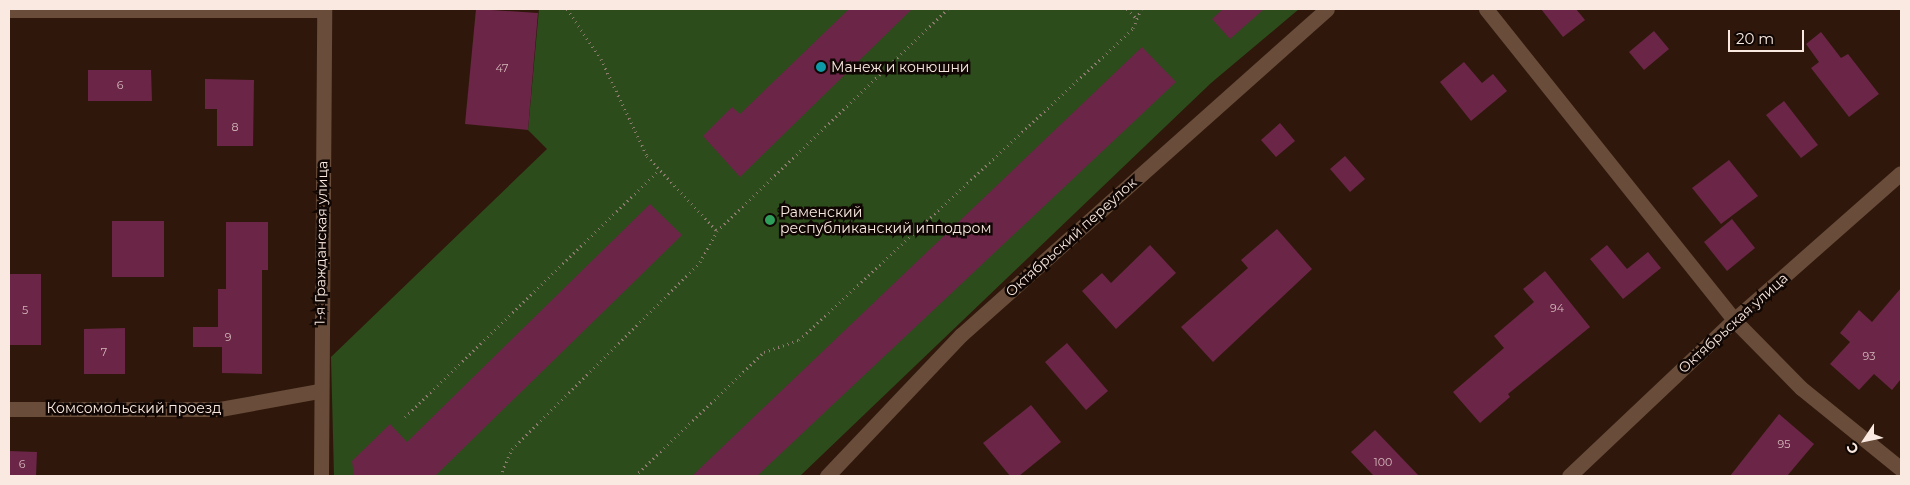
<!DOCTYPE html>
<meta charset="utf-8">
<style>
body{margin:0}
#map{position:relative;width:1910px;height:485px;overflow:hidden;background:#2f180b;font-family:Montserrat,sans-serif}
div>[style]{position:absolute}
.green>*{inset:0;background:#2c4d1b}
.building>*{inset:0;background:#6a2547}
.path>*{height:3px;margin-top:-1.5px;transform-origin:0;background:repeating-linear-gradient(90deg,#8f7b70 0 1px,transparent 0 5px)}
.minor>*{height:15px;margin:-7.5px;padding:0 7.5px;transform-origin:7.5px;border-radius:7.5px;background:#694d3a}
.dots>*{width:14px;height:14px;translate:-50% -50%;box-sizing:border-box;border:2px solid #100603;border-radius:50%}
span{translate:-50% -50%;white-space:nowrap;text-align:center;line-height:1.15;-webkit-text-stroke:5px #100603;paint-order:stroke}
.number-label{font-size:11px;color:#d5b8ba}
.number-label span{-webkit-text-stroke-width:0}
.poi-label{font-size:14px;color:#f9e9e0}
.left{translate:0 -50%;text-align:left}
.street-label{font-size:14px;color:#f9e9e0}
.frame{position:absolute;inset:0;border:10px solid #f9e9e0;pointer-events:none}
.north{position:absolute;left:1840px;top:415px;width:50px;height:50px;-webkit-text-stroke:4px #100603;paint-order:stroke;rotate:236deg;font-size:14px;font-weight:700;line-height:20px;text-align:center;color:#f9e9e0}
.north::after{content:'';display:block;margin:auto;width:18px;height:22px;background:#f9e9e0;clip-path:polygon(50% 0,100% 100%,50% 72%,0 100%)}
.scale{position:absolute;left:1728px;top:30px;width:76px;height:22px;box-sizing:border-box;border:2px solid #f9e9e0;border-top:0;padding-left:6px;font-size:15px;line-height:18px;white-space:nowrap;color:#f9e9e0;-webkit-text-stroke:4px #100603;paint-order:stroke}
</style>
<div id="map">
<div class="green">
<div style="clip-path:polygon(539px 9px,1299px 9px,1211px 83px,800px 476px,334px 476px,331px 357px,547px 149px,528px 130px)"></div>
</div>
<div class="building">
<div style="clip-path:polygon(476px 9px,538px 13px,528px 130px,465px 124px)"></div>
<div style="clip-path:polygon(849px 9px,912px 9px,740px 177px,703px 136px,732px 107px,740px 114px)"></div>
<div style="clip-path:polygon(1223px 9px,1264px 9px,1230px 39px,1212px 19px)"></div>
<div style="clip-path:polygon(1541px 9px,1576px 9px,1585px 20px,1563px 37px)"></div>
<div style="clip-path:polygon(1654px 31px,1669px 49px,1644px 70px,1629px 52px)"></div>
<div style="clip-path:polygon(1821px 32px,1841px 58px,1848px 54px,1879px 94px,1849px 117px,1811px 68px,1819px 62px,1806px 44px)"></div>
<div style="clip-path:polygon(1142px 47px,1176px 82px,757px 476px,692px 476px)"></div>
<div style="clip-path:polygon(1464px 62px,1482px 83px,1493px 74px,1507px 91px,1471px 121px,1440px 82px)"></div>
<div style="clip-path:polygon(88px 70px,151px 70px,152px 101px,88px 101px)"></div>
<div style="clip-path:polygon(205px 79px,254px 80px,253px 146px,217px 146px,217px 109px,205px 109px)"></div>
<div style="clip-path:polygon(1784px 101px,1818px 145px,1801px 158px,1766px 115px)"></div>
<div style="clip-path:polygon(1280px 123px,1295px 141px,1276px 157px,1261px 140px)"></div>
<div style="clip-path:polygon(1345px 156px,1365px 179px,1350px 192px,1330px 169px)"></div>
<div style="clip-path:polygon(1729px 160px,1758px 196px,1721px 224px,1692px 188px)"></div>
<div style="clip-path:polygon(650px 204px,682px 235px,435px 476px,354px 476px,352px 461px,390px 424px,407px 442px)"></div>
<div style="clip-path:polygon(1732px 219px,1755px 248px,1727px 271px,1704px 242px)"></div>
<div style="clip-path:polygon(112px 221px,164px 221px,164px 277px,112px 277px)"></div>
<div style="clip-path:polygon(226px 222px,268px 222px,268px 270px,262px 270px,262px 374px,222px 373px,222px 347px,193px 347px,193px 327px,218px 327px,218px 289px,226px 289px)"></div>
<div style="clip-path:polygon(1277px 229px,1312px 269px,1213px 362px,1181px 327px,1248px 268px,1241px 260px)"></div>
<div style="clip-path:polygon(1150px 245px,1176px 273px,1116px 329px,1082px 291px,1102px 273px,1111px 283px)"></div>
<div style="clip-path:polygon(1607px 245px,1627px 269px,1648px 252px,1661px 268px,1623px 299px,1590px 259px)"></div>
<div style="clip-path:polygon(1545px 271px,1590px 327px,1508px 394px,1510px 397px,1480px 423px,1453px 392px,1504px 348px,1494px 336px,1534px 302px,1523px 289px)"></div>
<div style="clip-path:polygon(9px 274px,41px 274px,41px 345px,9px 345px)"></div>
<div style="clip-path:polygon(1901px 288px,1901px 379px,1892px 390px,1874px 374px,1859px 390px,1830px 364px,1850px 342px,1840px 333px,1859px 310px,1872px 322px)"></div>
<div style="clip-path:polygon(125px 328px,125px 374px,84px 374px,84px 329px)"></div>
<div style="clip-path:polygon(1067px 343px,1108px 391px,1086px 410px,1045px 362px)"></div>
<div style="clip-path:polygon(1031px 405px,1061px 442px,1019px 476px,1010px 476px,983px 443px)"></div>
<div style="clip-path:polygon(1779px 414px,1814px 444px,1787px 476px,1730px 476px)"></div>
<div style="clip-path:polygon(1375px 430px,1419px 476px,1374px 476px,1351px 452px)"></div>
<div style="clip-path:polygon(9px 451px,37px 452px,36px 476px,9px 476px)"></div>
</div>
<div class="path">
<div style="left:567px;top:9px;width:60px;rotate:55.8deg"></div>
<div style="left:601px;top:59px;width:107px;rotate:64.6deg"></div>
<div style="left:647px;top:156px;width:103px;rotate:47deg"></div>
<div style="left:1127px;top:9px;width:14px;rotate:45deg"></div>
<div style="left:405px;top:417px;width:354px;rotate:-44.2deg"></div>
<div style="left:500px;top:476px;width:30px;rotate:-66deg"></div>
<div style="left:512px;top:449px;width:265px;rotate:-44.8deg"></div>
<div style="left:700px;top:262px;width:35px;rotate:-61deg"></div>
<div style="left:717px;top:231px;width:320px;rotate:-43.9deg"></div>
<div style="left:635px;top:476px;width:179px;rotate:-43.9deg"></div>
<div style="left:764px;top:352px;width:37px;rotate:-19deg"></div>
<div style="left:799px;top:340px;width:457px;rotate:-43deg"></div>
<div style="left:1133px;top:28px;width:21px;rotate:-67deg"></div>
</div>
<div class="minor">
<div style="left:1486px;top:9px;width:398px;rotate:51.4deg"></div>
<div style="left:1734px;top:320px;width:95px;rotate:45.4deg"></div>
<div style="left:1801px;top:388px;width:129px;rotate:39deg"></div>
<div style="left:9px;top:10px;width:315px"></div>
<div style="left:9px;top:409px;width:211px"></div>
<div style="left:220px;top:409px;width:101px;rotate:-10.3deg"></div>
<div style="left:321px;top:476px;width:467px;rotate:-89.6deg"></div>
<div style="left:827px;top:476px;width:195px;rotate:-46.5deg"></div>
<div style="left:961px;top:335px;width:490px;rotate:-41.7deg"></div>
<div style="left:1569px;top:476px;width:227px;rotate:-43.4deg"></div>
<div style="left:1734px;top:320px;width:222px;rotate:-41.4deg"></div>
</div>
<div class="dots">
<div style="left:821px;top:67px;background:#0f9aa8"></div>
<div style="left:770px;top:220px;background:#2e9e5b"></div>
</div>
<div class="number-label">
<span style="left:502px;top:68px">47</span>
<span style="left:120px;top:85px">6</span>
<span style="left:235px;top:127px">8</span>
<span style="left:1557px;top:308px">94</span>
<span style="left:25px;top:310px">5</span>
<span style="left:228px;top:337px">9</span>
<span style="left:104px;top:352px">7</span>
<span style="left:1869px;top:356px">93</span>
<span style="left:1784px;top:444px">95</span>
<span style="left:1383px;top:462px">100</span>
<span style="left:22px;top:464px">6</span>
</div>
<div class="poi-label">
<span class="left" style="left:831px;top:67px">Манеж и конюшни</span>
<span class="left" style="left:780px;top:220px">Раменский<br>республиканский ипподром</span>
</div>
<div class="street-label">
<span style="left:1071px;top:237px;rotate:-42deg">Октябрьский переулок</span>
<span style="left:321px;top:243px;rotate:-89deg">1-я Гражданская улица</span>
<span style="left:1733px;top:323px;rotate:-42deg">Октябрьская улица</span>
<span style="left:134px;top:408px">Комсомольский проезд</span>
</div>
<div class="frame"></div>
<div class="north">С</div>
<div class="scale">20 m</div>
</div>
